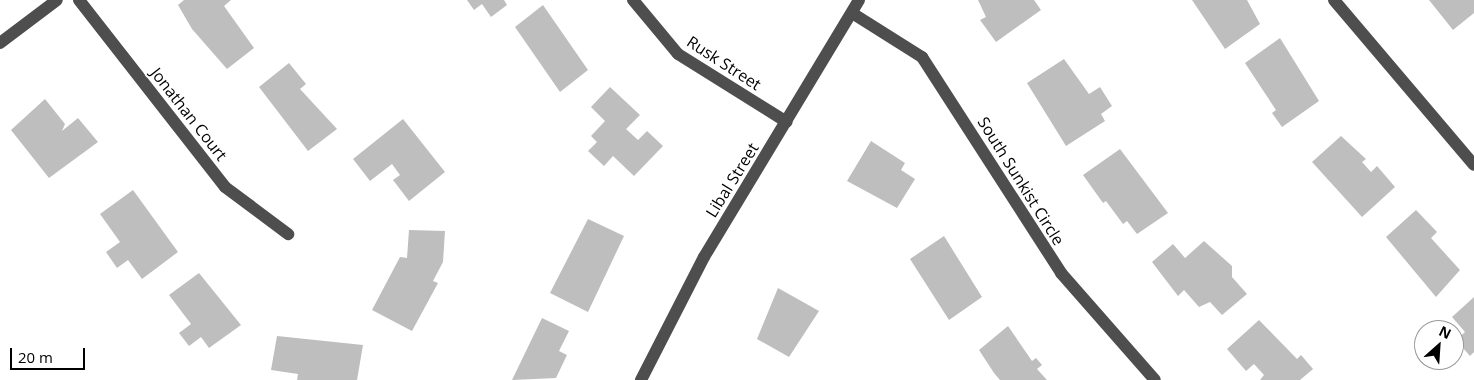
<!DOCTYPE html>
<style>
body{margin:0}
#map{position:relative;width:1474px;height:380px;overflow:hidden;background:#fff;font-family:"Open Sans",sans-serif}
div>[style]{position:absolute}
.building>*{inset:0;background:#bebebe}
.minor>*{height:12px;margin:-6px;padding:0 6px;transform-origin:6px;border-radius:6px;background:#4e4e4e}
span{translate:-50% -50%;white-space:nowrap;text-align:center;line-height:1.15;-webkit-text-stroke:4px #fff;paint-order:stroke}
.street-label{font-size:16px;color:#000}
.north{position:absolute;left:1414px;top:320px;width:50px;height:50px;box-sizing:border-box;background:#fff;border:1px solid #999;border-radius:50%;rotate:26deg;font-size:14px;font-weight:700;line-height:20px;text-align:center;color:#000}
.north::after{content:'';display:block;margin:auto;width:18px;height:22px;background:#000;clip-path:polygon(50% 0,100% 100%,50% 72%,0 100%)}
.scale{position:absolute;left:10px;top:348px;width:75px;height:22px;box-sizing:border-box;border:2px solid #000;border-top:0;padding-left:6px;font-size:15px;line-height:18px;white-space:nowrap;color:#000;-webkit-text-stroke:4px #fff;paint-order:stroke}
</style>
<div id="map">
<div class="building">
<div style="clip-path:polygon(184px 0,231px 0,224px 6px,254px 48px,227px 69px,192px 29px,178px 5px)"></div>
<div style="clip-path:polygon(467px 0,504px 0,507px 5px,491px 17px,482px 4px,474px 10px)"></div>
<div style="clip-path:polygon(978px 0,1034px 0,1041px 10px,996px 42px,980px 20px,986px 17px)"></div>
<div style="clip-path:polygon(1192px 0,1247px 0,1260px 24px,1225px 49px)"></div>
<div style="clip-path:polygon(1429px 0,1474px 0,1474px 13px,1453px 30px)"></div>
<div style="clip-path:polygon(543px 5px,588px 70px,560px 92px,515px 27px)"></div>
<div style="clip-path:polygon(1280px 38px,1319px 101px,1282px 127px,1272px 113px,1276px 110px,1245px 63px)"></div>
<div style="clip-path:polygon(1064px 59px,1089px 94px,1100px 87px,1112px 106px,1101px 114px,1105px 121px,1066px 146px,1027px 83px)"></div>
<div style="clip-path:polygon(289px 63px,306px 84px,300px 89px,337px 129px,308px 151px,259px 87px)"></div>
<div style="clip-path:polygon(610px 87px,640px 115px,626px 129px,638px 140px,647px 131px,663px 146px,634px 176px,613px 156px,604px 166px,588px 151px,597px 142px,591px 136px,605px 121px,591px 107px)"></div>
<div style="clip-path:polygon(45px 99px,65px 124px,62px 131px,78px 118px,98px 142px,49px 178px,11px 130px)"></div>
<div style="clip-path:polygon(403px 119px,445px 172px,409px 201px,393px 180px,400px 175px,392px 164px,370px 181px,353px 159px)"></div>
<div style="clip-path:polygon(1341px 136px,1366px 159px,1362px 162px,1371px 172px,1377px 166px,1395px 187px,1362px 217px,1312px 162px)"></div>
<div style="clip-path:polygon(871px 141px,905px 163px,901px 170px,915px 179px,897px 208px,847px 181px)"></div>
<div style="clip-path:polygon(1120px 149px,1168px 213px,1137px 234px,1127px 221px,1123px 224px,1106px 201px,1103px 203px,1083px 175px)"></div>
<div style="clip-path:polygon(133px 190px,178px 252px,142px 279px,128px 260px,117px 268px,106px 252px,120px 242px,100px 214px)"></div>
<div style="clip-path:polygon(1416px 210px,1437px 232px,1431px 238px,1460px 270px,1436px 297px,1386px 237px)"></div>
<div style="clip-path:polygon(588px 219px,624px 236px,588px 312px,550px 293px)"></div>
<div style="clip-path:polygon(409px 230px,445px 231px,443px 262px,433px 281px,438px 283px,412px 331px,372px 310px,400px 257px,407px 258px)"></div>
<div style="clip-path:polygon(944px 236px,982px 297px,949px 320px,910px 259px)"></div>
<div style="clip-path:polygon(1204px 241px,1232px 266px,1232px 277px,1247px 294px,1222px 315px,1210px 302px,1199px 307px,1184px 290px,1178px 296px,1152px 262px,1173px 244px,1185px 258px)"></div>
<div style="clip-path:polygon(199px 273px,241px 325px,209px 348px,201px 337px,189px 346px,179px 333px,191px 324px,169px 295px)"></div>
<div style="clip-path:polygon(778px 288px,819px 311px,789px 357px,757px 339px)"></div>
<div style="clip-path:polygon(1474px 297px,1474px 352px,1470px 356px,1456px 340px,1465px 332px,1452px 317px)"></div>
<div style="clip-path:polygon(542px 318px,569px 331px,559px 351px,567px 355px,556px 378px,512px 380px)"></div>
<div style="clip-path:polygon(1259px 320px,1297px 359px,1301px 355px,1313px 369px,1300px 380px,1260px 380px,1264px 375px,1254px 364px,1246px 371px,1227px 349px)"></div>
<div style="clip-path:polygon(1008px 326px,1032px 361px,1036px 358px,1042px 365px,1037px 369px,1047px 380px,1000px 380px,994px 373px,979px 350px)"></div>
<div style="clip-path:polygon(277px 336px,363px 345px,357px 380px,297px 380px,298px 374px,271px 370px)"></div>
</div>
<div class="minor">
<div style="left:79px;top:0;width:237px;rotate:52deg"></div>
<div style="left:225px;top:187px;width:79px;rotate:36.7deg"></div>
<div style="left:633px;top:0;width:70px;rotate:50.2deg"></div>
<div style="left:678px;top:54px;width:128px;rotate:32deg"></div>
<div style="left:1334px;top:0;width:216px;rotate:49.7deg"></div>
<div style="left:852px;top:13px;width:83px;rotate:32.2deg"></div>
<div style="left:922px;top:57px;width:257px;rotate:57.2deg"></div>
<div style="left:1061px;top:273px;width:142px;rotate:48.7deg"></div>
<div style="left:0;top:43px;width:71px;rotate:-37deg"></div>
<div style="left:641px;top:380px;width:138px;rotate:-62.9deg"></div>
<div style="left:704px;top:257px;width:300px;rotate:-58.9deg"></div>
</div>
<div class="street-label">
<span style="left:724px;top:63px;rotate:33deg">Rusk Street</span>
<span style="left:189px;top:114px;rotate:52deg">Jonathan Court</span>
<span style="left:732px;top:180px;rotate:-58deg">Libal Street</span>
<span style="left:1021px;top:181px;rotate:58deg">South Sunkist Circle</span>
</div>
<div class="north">N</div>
<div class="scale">20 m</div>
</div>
